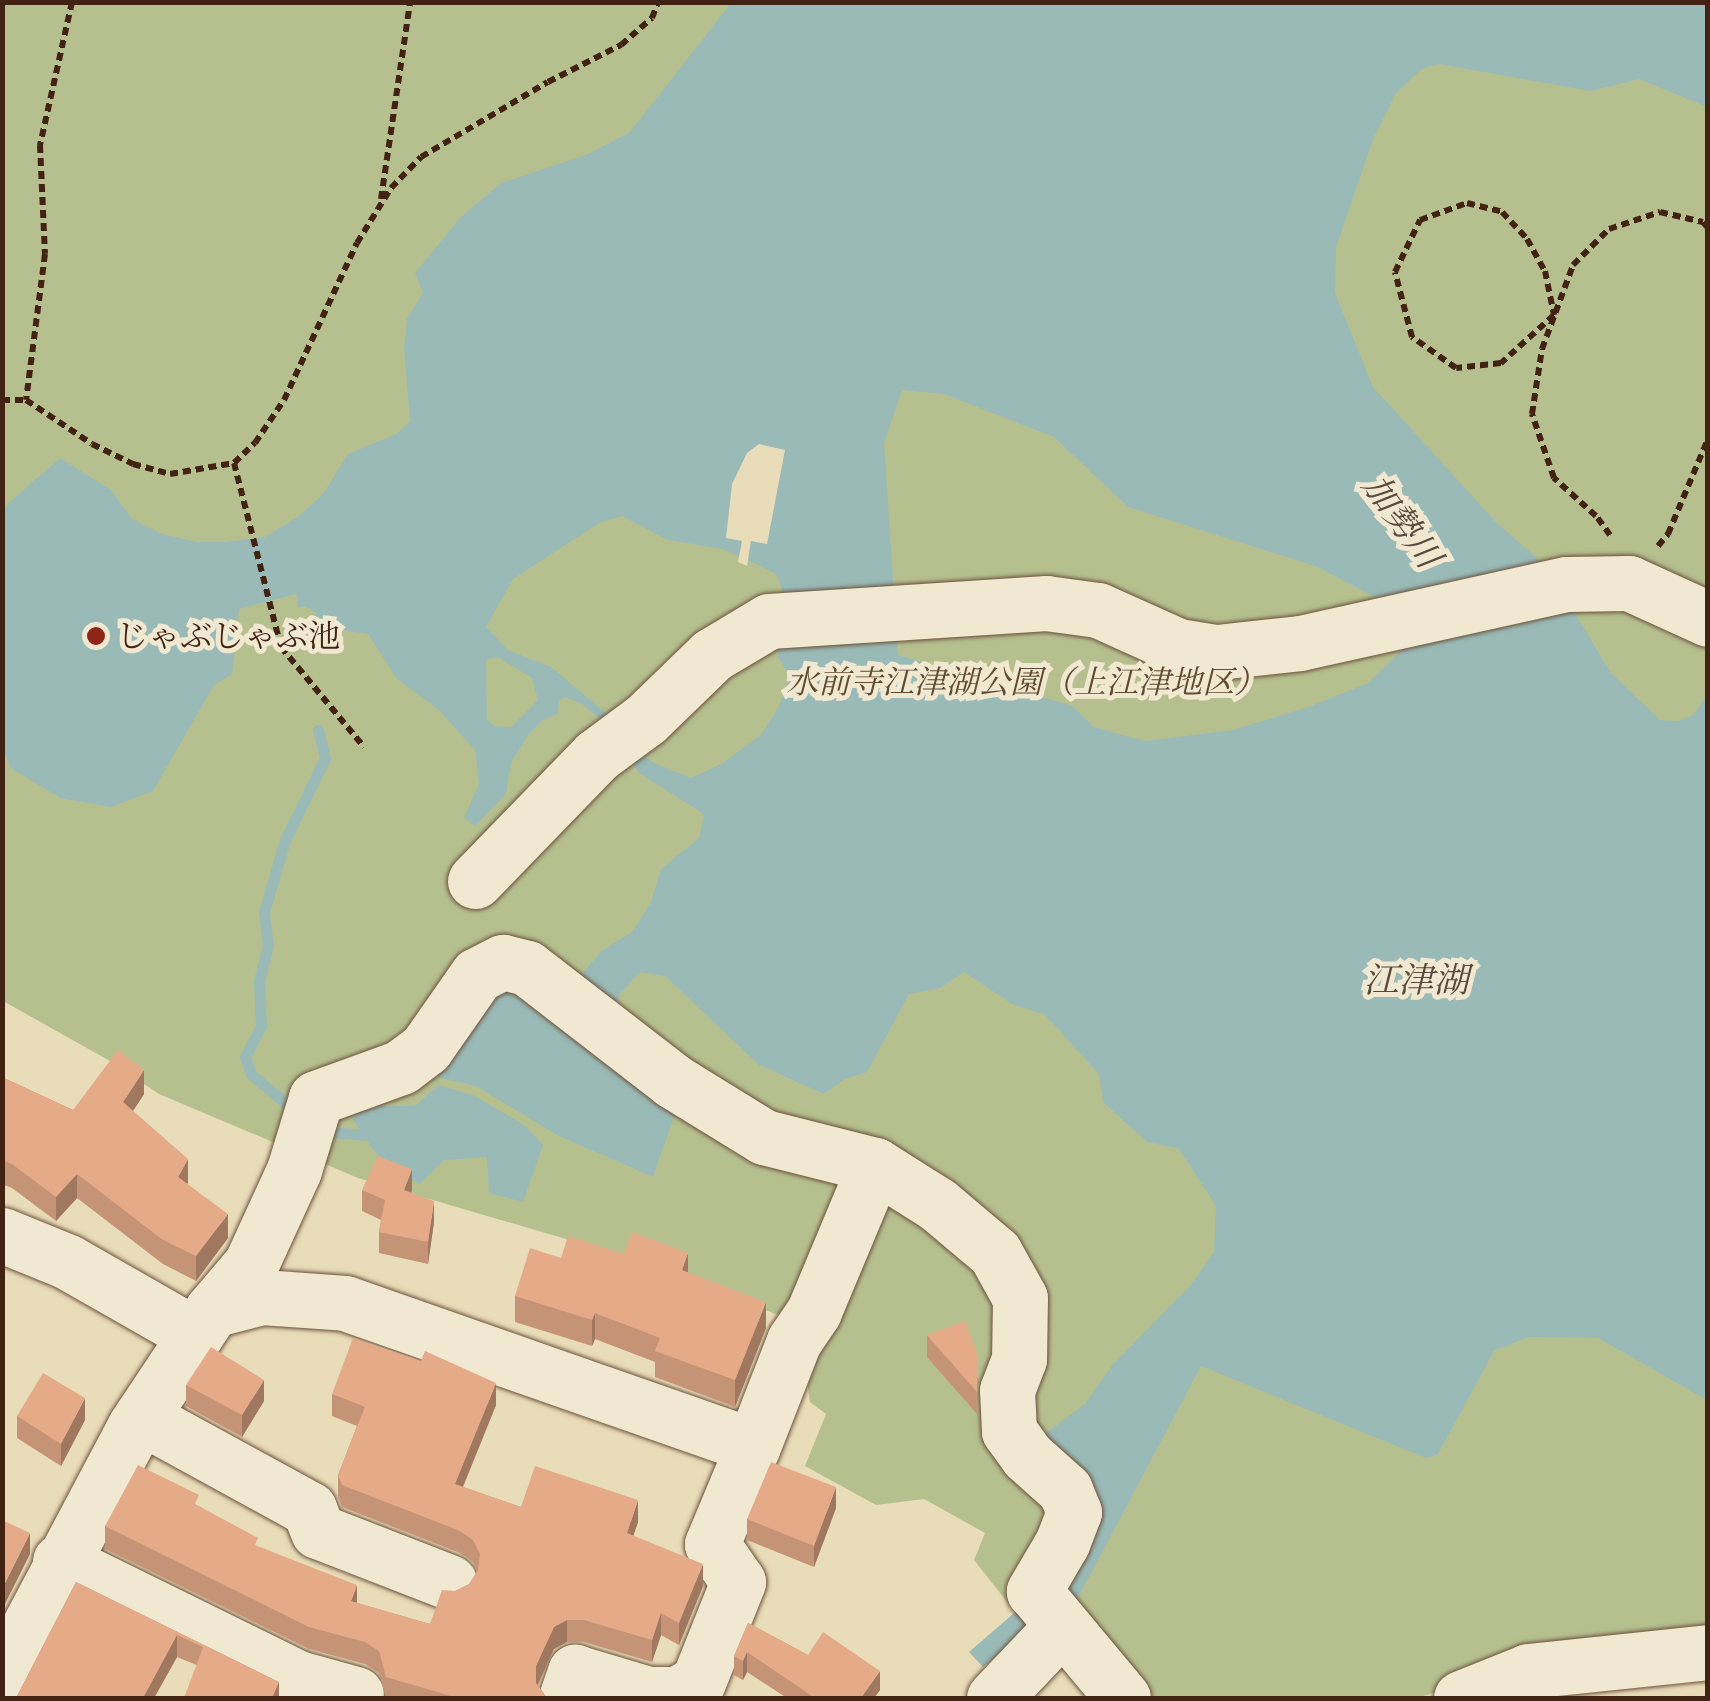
<!DOCTYPE html>
<meta charset="utf-8">
<style>
body{margin:0}
#map{position:relative;width:1710px;height:1701px;overflow:hidden;background:#e9dcb8;font-family:"EB Garamond","Noto Serif JP",serif}
div>[style]{position:absolute}
.green>*{inset:0;background:#b6c08f}
.water>*{inset:0;background:#9abab7}
.pier>*{inset:0;background:#e9dcb8}
.stream>*{height:11px;margin:-5.5px;padding:0 5.5px;transform-origin:5.5px;border-radius:5.5px;background:#9abab7}
.path>*{height:6px;margin-top:-3px;transform-origin:0;background:repeating-linear-gradient(90deg,#422313 0 8px,transparent 0 13px)}
.roads{filter:drop-shadow(0 0 2px #6c513c) drop-shadow(0 0 2px #6c513c)}
.minor>*{height:55px;margin:-27.5px;padding:0 27.5px;transform-origin:27.5px;border-radius:27.5px;background:#f1e8d1}
.wall>*{inset:0;background:#c59376}
.shaded-wall>*{inset:0;background:#a07860}
.building>*{inset:0;background:#e5ab89}
.dots>*{width:28px;height:28px;translate:-50% -50%;box-sizing:border-box;border:5px solid #f1e8d1;border-radius:50%}
span{translate:-50% -50%;white-space:nowrap;text-align:center;line-height:1.15;-webkit-text-stroke:10px #f1e8d1;paint-order:stroke}
.poi-label{font-size:32px;color:#422313}
.left{translate:0 -50%;text-align:left}
.park-label{font-size:32px;color:#5f4a32;font-style:italic}
.water-label{font-size:35px;color:#58493c;font-style:italic}
.frame{position:absolute;inset:0;border:5px solid #422313;pointer-events:none}
</style>
<div id="map">
<div class="green">
<div style="clip-path:polygon(3px 3px,1707px 3px,1707px 1643px,1544px 1657px,1417px 1698px,1133px 1698px,1066px 1620px,1008px 1603px,974px 1560px,985px 1533px,924px 1499px,876px 1505px,805px 1466px,826px 1414px,810px 1402px,799px 1323px,627px 1257px,358px 1178px,159px 1094px,110px 1061px,3px 1001px)"></div>
</div>
<div class="water">
<div style="clip-path:polygon(evenodd,731px 3px,1707px 3px,1707px 107px,1639px 79px,1590px 91px,1439px 64px,1422px 69px,1396px 93px,1374px 137px,1336px 247px,1335px 293px,1373px 387px,1495px 521px,1547px 567px,1611px 673px,1660px 720px,1679px 721px,1693px 715px,1707px 695px,1707px 1400px,1598px 1338px,1528px 1337px,1494px 1351px,1438px 1454px,1426px 1458px,1201px 1366px,1073px 1607px,1032px 1627px,983px 1667px,969px 1652px,1055px 1578px,1042px 1436px,1085px 1404px,1113px 1364px,1190px 1286px,1214px 1252px,1216px 1206px,1179px 1149px,1147px 1142px,1103px 1102px,1099px 1074px,1045px 1015px,1012px 1004px,964px 972px,940px 988px,909px 994px,867px 1072px,843px 1080px,824px 1094px,759px 1065px,665px 976px,640px 972px,619px 995px,616px 1014px,679px 1102px,653px 1177px,557px 1135px,476px 1086px,431px 1076px,453px 1057px,506px 980px,579px 978px,601px 951px,632px 932px,651px 902px,661px 869px,699px 838px,704px 814px,639px 773px,604px 722px,582px 704px,565px 697px,559px 700px,558px 714px,544px 719px,528px 735px,511px 763px,506px 794px,475px 826px,464px 818px,479px 784px,475px 750px,438px 709px,397px 679px,368px 634px,341px 630px,325px 638px,313px 619px,317px 613px,305px 606px,298px 608px,296px 594px,239px 609px,232px 674px,214px 685px,153px 791px,111px 807px,60px 798px,11px 768px,3px 750px,3px 508px,60px 458px,111px 490px,132px 519px,162px 534px,197px 542px,225px 542px,265px 537px,299px 516px,323px 494px,348px 454px,396px 434px,410px 422px,404px 348px,407px 319px,423px 293px,415px 273px,460px 218px,501px 183px,588px 154px,630px 132px,731px 3px,902px 390px,944px 394px,1054px 437px,1128px 507px,1315px 566px,1402px 611px,1403px 649px,1368px 683px,1308px 707px,1233px 730px,1145px 741px,1094px 727px,1073px 706px,898px 655px,884px 443px,902px 390px,731px 3px,622px 516px,668px 540px,723px 549px,760px 566px,776px 574px,782px 589px,776px 610px,778px 657px,790px 677px,779px 706px,762px 734px,723px 763px,691px 778px,652px 762px,637px 750px,619px 724px,551px 667px,508px 650px,486px 627px,513px 579px,599px 523px,622px 516px,731px 3px,498px 657px,532px 678px,538px 700px,511px 727px,495px 726px,487px 720px,486px 660px,498px 657px)"></div>
<div style="clip-path:polygon(438px 1085px,473px 1095px,526px 1126px,543px 1145px,523px 1202px,489px 1193px,487px 1157px,444px 1160px,420px 1184px,386px 1168px,353px 1120px,355px 1106px,415px 1106px)"></div>
</div>
<div class="pier">
<div style="clip-path:polygon(759px 444px,785px 450px,767px 544px,751px 541px,747px 566px,738px 562px,742px 541px,726px 538px,732px 484px,747px 453px)"></div>
</div>
<div class="stream">
<div style="left:290px;top:1107px;width:51px;rotate:-139.8deg"></div>
<div style="left:251px;top:1074px;width:18px;rotate:-109deg"></div>
<div style="left:245px;top:1057px;width:36px;rotate:-63deg"></div>
<div style="left:261px;top:1025px;width:44px;rotate:-92.6deg"></div>
<div style="left:259px;top:981px;width:36px;rotate:-76deg"></div>
<div style="left:268px;top:946px;width:34px;rotate:-97deg"></div>
<div style="left:264px;top:912px;width:75px;rotate:-73.7deg"></div>
<div style="left:285px;top:840px;width:91px;rotate:-64deg"></div>
<div style="left:325px;top:758px;width:29px;rotate:-104deg"></div>
<div style="left:331px;top:1132px;width:32px;rotate:5deg"></div>
</div>
<div class="path">
<div style="left:72px;top:2px;width:147px;rotate:102.6deg"></div>
<div style="left:40px;top:145px;width:109px;rotate:87.4deg"></div>
<div style="left:45px;top:254px;width:147px;rotate:97.4deg"></div>
<div style="left:26px;top:400px;width:79px;rotate:33.7deg"></div>
<div style="left:92px;top:444px;width:46px;rotate:26deg"></div>
<div style="left:133px;top:464px;width:38px;rotate:15deg"></div>
<div style="left:170px;top:474px;width:65px;rotate:-9.8deg"></div>
<div style="left:234px;top:463px;width:29px;rotate:-44deg"></div>
<div style="left:255px;top:443px;width:52px;rotate:-56deg"></div>
<div style="left:284px;top:400px;width:173px;rotate:-65.1deg"></div>
<div style="left:357px;top:243px;width:65px;rotate:-58.3deg"></div>
<div style="left:391px;top:188px;width:43px;rotate:-45.9deg"></div>
<div style="left:421px;top:157px;width:147px;rotate:-30.6deg"></div>
<div style="left:548px;top:82px;width:82px;rotate:-26.9deg"></div>
<div style="left:621px;top:45px;width:41px;rotate:-41.1deg"></div>
<div style="left:652px;top:18px;width:17px;rotate:-69deg"></div>
<div style="left:381px;top:199px;width:199px;rotate:-81.6deg"></div>
<div style="left:1467px;top:203px;width:36px;rotate:14deg"></div>
<div style="left:1502px;top:212px;width:37px;rotate:47deg"></div>
<div style="left:1527px;top:239px;width:37px;rotate:61deg"></div>
<div style="left:1545px;top:271px;width:45px;rotate:78.4deg"></div>
<div style="left:1554px;top:315px;width:72px;rotate:137.8deg"></div>
<div style="left:1501px;top:363px;width:45px;rotate:173.7deg"></div>
<div style="left:1456px;top:368px;width:54px;rotate:-144.8deg"></div>
<div style="left:1412px;top:337px;width:67px;rotate:-104.7deg"></div>
<div style="left:1395px;top:272px;width:58px;rotate:-64.3deg"></div>
<div style="left:1420px;top:220px;width:50px;rotate:-19.9deg"></div>
<div style="left:2px;top:400px;width:24px"></div>
<div style="left:234px;top:463px;width:190px;rotate:75.7deg"></div>
<div style="left:281px;top:647px;width:130px;rotate:50.3deg"></div>
<div style="left:1610px;top:535px;width:24px;rotate:-126deg"></div>
<div style="left:1596px;top:516px;width:57px;rotate:-137.9deg"></div>
<div style="left:1554px;top:478px;width:68px;rotate:-109deg"></div>
<div style="left:1532px;top:414px;width:66px;rotate:-81.3deg"></div>
<div style="left:1542px;top:349px;width:90px;rotate:-69.7deg"></div>
<div style="left:1573px;top:265px;width:51px;rotate:-45deg"></div>
<div style="left:1609px;top:229px;width:54px;rotate:-18.4deg"></div>
<div style="left:1660px;top:212px;width:44px;rotate:13.1deg"></div>
<div style="left:1703px;top:222px;width:8px;rotate:50deg"></div>
<div style="left:1658px;top:546px;width:16px;rotate:-50deg"></div>
<div style="left:1668px;top:534px;width:103px;rotate:-67.2deg"></div>
</div>
<div class="roads">
<div class="minor">
<div style="left:475px;top:881px;width:174px;rotate:-45.9deg"></div>
<div style="left:596px;top:756px;width:62px;rotate:-36.5deg"></div>
<div style="left:646px;top:719px;width:92px;rotate:-44.1deg"></div>
<div style="left:712px;top:655px;width:66px;rotate:-30.8deg"></div>
<div style="left:769px;top:621px;width:278px;rotate:-3.7deg"></div>
<div style="left:1046px;top:603px;width:52px;rotate:7.7deg"></div>
<div style="left:1098px;top:610px;width:88px;rotate:24.2deg"></div>
<div style="left:1178px;top:646px;width:39px;rotate:9deg"></div>
<div style="left:1217px;top:652px;width:83px;rotate:-6.2deg"></div>
<div style="left:1300px;top:643px;width:273px;rotate:-12.5deg"></div>
<div style="left:1567px;top:584px;width:62px;rotate:-0.9deg"></div>
<div style="left:1629px;top:583px;width:87px;rotate:24.5deg"></div>
<div style="left:2px;top:1235px;width:71px;rotate:22.2deg"></div>
<div style="left:68px;top:1262px;width:147px;rotate:29.7deg"></div>
<div style="left:212px;top:1310px;width:60px;rotate:-49.7deg"></div>
<div style="left:251px;top:1264px;width:103px;rotate:-65.4deg"></div>
<div style="left:294px;top:1170px;width:75px;rotate:-73deg"></div>
<div style="left:316px;top:1098px;width:90px;rotate:-20deg"></div>
<div style="left:401px;top:1067px;width:31px;rotate:-37deg"></div>
<div style="left:426px;top:1048px;width:89px;rotate:-55.1deg"></div>
<div style="left:477px;top:975px;width:29px;rotate:-27deg"></div>
<div style="left:503px;top:962px;width:25px;rotate:14deg"></div>
<div style="left:527px;top:968px;width:185px;rotate:37.7deg"></div>
<div style="left:673px;top:1081px;width:107px;rotate:31.6deg"></div>
<div style="left:764px;top:1137px;width:114px;rotate:14.2deg"></div>
<div style="left:875px;top:1165px;width:73px;rotate:32.2deg"></div>
<div style="left:937px;top:1204px;width:76px;rotate:40.2deg"></div>
<div style="left:995px;top:1253px;width:51px;rotate:60.9deg"></div>
<div style="left:1020px;top:1298px;width:61px;rotate:90.9deg"></div>
<div style="left:1019px;top:1359px;width:33px;rotate:111deg"></div>
<div style="left:1007px;top:1390px;width:41px;rotate:87.2deg"></div>
<div style="left:1009px;top:1431px;width:31px;rotate:54deg"></div>
<div style="left:1027px;top:1456px;width:51px;rotate:41.8deg"></div>
<div style="left:1065px;top:1490px;width:24px;rotate:68deg"></div>
<div style="left:1074px;top:1512px;width:33px;rotate:111deg"></div>
<div style="left:1062px;top:1543px;width:56px;rotate:120.3deg"></div>
<div style="left:1034px;top:1591px;width:139px;rotate:50.2deg"></div>
<div style="left:141px;top:1417px;width:192px;rotate:28.7deg"></div>
<div style="left:309px;top:1509px;width:24px;rotate:68deg"></div>
<div style="left:318px;top:1531px;width:141px;rotate:21.3deg"></div>
<div style="left:60px;top:1561px;width:265px;rotate:26.2deg"></div>
<div style="left:298px;top:1678px;width:60px;rotate:15.4deg"></div>
<div style="left:2px;top:1677px;width:284px;rotate:-62.1deg"></div>
<div style="left:135px;top:1426px;width:139px;rotate:-56.4deg"></div>
<div style="left:212px;top:1310px;width:52px;rotate:-14.6deg"></div>
<div style="left:262px;top:1297px;width:83px;rotate:4.1deg"></div>
<div style="left:345px;top:1303px;width:432px;rotate:19.3deg"></div>
<div style="left:753px;top:1446px;width:113px;rotate:-68.7deg"></div>
<div style="left:794px;top:1341px;width:36px;rotate:-56deg"></div>
<div style="left:814px;top:1311px;width:158px;rotate:-67.3deg"></div>
<div style="left:566px;top:1698px;width:28px;rotate:-71deg"></div>
<div style="left:575px;top:1672px;width:77px;rotate:16.6deg"></div>
<div style="left:649px;top:1694px;width:28px"></div>
<div style="left:677px;top:1694px;width:24px;rotate:-30deg"></div>
<div style="left:698px;top:1682px;width:108px;rotate:-68.2deg"></div>
<div style="left:738px;top:1582px;width:46px;rotate:-124.4deg"></div>
<div style="left:712px;top:1544px;width:106px;rotate:-67.3deg"></div>
<div style="left:994px;top:1698px;width:99px;rotate:-46.6deg"></div>
<div style="left:1461px;top:1698px;width:72px;rotate:-21.9deg"></div>
<div style="left:1528px;top:1671px;width:181px;rotate:-6deg"></div>
</div>
</div>
<div class="wall">
<div style="clip-path:polygon(2px 1077px,73px 1110px,144px 1094px,133px 1111px,228px 1238px,196px 1281px,163px 1264px,77px 1198px,56px 1221px,12px 1188px,2px 1184px)"></div>
<div style="clip-path:polygon(362px 1190px,412px 1190px,411px 1193px,434px 1222px,428px 1264px,379px 1253px,379px 1232px,381px 1220px,362px 1211px)"></div>
<div style="clip-path:polygon(624px 1254px,688px 1272px,766px 1328px,735px 1407px,655px 1377px,655px 1362px,595px 1339px,592px 1346px,515px 1322px,515px 1296px,561px 1258px)"></div>
<div style="clip-path:polygon(927px 1335px,978px 1378px,977px 1414px,927px 1357px)"></div>
<div style="clip-path:polygon(186px 1385px,264px 1401px,242px 1437px,186px 1406px)"></div>
<div style="clip-path:polygon(332px 1394px,496px 1405px,463px 1487px,521px 1507px,638px 1522px,633px 1536px,703px 1586px,679px 1645px,661px 1635px,652px 1662px,584px 1642px,567px 1642px,554px 1649px,538px 1685px,547px 1698px,386px 1698px,379px 1673px,365px 1664px,309px 1649px,105px 1549px,105px 1526px,199px 1506px,258px 1547px,357px 1603px,430px 1624px,455px 1591px,469px 1584px,477px 1572px,473px 1562px,460px 1553px,342px 1507px,338px 1497px,338px 1475px,357px 1426px,332px 1416px)"></div>
<div style="clip-path:polygon(17px 1416px,85px 1420px,61px 1466px,17px 1438px)"></div>
<div style="clip-path:polygon(836px 1508px,814px 1567px,747px 1540px,747px 1519px)"></div>
<div style="clip-path:polygon(76px 1582px,279px 1682px,279px 1698px,177px 1657px,154px 1698px,16px 1698px)"></div>
<div style="clip-path:polygon(748px 1623px,808px 1655px,880px 1690px,874px 1698px,787px 1698px,747px 1672px,743px 1680px,734px 1675px,734px 1656px)"></div>
</div>
<div class="shaded-wall">
<div style="clip-path:polygon(144px 1070px,144px 1094px,123px 1126px,123px 1102px)"></div>
<div style="clip-path:polygon(188px 1159px,188px 1184px,178px 1177px)"></div>
<div style="clip-path:polygon(412px 1169px,412px 1190px,404px 1212px,404px 1190px)"></div>
<div style="clip-path:polygon(77px 1174px,77px 1198px,56px 1221px,56px 1197px)"></div>
<div style="clip-path:polygon(434px 1201px,434px 1222px,428px 1264px,428px 1242px)"></div>
<div style="clip-path:polygon(228px 1214px,228px 1238px,196px 1281px,196px 1256px)"></div>
<div style="clip-path:polygon(688px 1253px,688px 1279px,682px 1270px)"></div>
<div style="clip-path:polygon(766px 1302px,766px 1328px,735px 1407px,735px 1380px)"></div>
<div style="clip-path:polygon(595px 1313px,595px 1339px,592px 1346px,592px 1320px)"></div>
<div style="clip-path:polygon(264px 1380px,264px 1401px,242px 1437px,242px 1415px)"></div>
<div style="clip-path:polygon(496px 1383px,496px 1405px,455px 1506px,455px 1484px)"></div>
<div style="clip-path:polygon(85px 1398px,85px 1420px,61px 1466px,61px 1444px)"></div>
<div style="clip-path:polygon(836px 1487px,836px 1508px,814px 1567px,814px 1546px)"></div>
<div style="clip-path:polygon(638px 1500px,638px 1522px,627px 1555px,627px 1533px)"></div>
<div style="clip-path:polygon(30px 1533px,30px 1554px,2px 1610px,2px 1589px)"></div>
<div style="clip-path:polygon(703px 1564px,703px 1586px,679px 1645px,679px 1623px)"></div>
<div style="clip-path:polygon(357px 1585px,357px 1607px,351px 1601px)"></div>
<div style="clip-path:polygon(661px 1613px,661px 1635px,652px 1662px,652px 1640px)"></div>
<div style="clip-path:polygon(567px 1620px,567px 1642px,554px 1649px,536px 1688px,536px 1698px,536px 1666px,554px 1627px)"></div>
<div style="clip-path:polygon(177px 1635px,177px 1657px,154px 1698px,143px 1698px)"></div>
<div style="clip-path:polygon(747px 1652px,747px 1672px,743px 1680px,743px 1661px)"></div>
<div style="clip-path:polygon(880px 1671px,880px 1690px,874px 1698px,861px 1698px)"></div>
<div style="clip-path:polygon(279px 1682px,279px 1698px,272px 1698px)"></div>
</div>
<div class="building">
<div style="clip-path:polygon(118px 1050px,144px 1070px,123px 1102px,188px 1159px,178px 1177px,228px 1214px,196px 1256px,163px 1240px,77px 1174px,56px 1197px,12px 1164px,2px 1160px,2px 1077px,73px 1110px)"></div>
<div style="clip-path:polygon(378px 1156px,412px 1169px,404px 1190px,434px 1201px,428px 1242px,379px 1232px,385px 1200px,362px 1190px)"></div>
<div style="clip-path:polygon(632px 1232px,688px 1253px,682px 1270px,766px 1302px,735px 1380px,655px 1351px,660px 1338px,595px 1313px,592px 1320px,515px 1296px,530px 1248px,561px 1258px,568px 1236px,624px 1254px)"></div>
<div style="clip-path:polygon(965px 1321px,978px 1356px,977px 1392px,927px 1335px)"></div>
<div style="clip-path:polygon(353px 1338px,421px 1361px,425px 1351px,496px 1383px,455px 1484px,521px 1507px,535px 1466px,638px 1500px,627px 1533px,703px 1564px,679px 1623px,661px 1613px,652px 1640px,584px 1620px,567px 1620px,554px 1627px,536px 1666px,536px 1683px,547px 1698px,458px 1698px,386px 1677px,379px 1651px,365px 1642px,309px 1627px,105px 1526px,138px 1465px,199px 1495px,195px 1504px,258px 1538px,255px 1545px,357px 1585px,351px 1601px,430px 1624px,442px 1590px,455px 1591px,469px 1584px,478px 1570px,480px 1554px,473px 1540px,460px 1531px,342px 1485px,338px 1475px,365px 1407px,332px 1394px)"></div>
<div style="clip-path:polygon(211px 1347px,264px 1380px,242px 1415px,186px 1385px)"></div>
<div style="clip-path:polygon(43px 1373px,85px 1398px,61px 1444px,17px 1416px)"></div>
<div style="clip-path:polygon(771px 1462px,836px 1487px,814px 1546px,747px 1519px)"></div>
<div style="clip-path:polygon(2px 1520px,30px 1533px,2px 1589px)"></div>
<div style="clip-path:polygon(76px 1582px,279px 1682px,272px 1698px,184px 1698px,203px 1647px,177px 1635px,143px 1698px,124px 1698px,119px 1696px,118px 1698px,16px 1698px)"></div>
<div style="clip-path:polygon(748px 1623px,808px 1655px,823px 1632px,880px 1671px,861px 1698px,815px 1698px,747px 1652px,743px 1661px,734px 1656px)"></div>
</div>
<div class="dots">
<div style="left:96px;top:636px;background:#8f2418"></div>
</div>
<div class="poi-label">
<span class="left" style="left:116px;top:636px">じゃぶじゃぶ池</span>
</div>
<div class="park-label">
<span style="left:1026px;top:682px">水前寺江津湖公園（上江津地区）</span>
</div>
<div class="water-label">
<span style="left:1402px;top:521px;rotate:54deg">加勢川</span>
<span style="left:1416px;top:980px">江津湖</span>
</div>
<div class="frame"></div>
</div>
